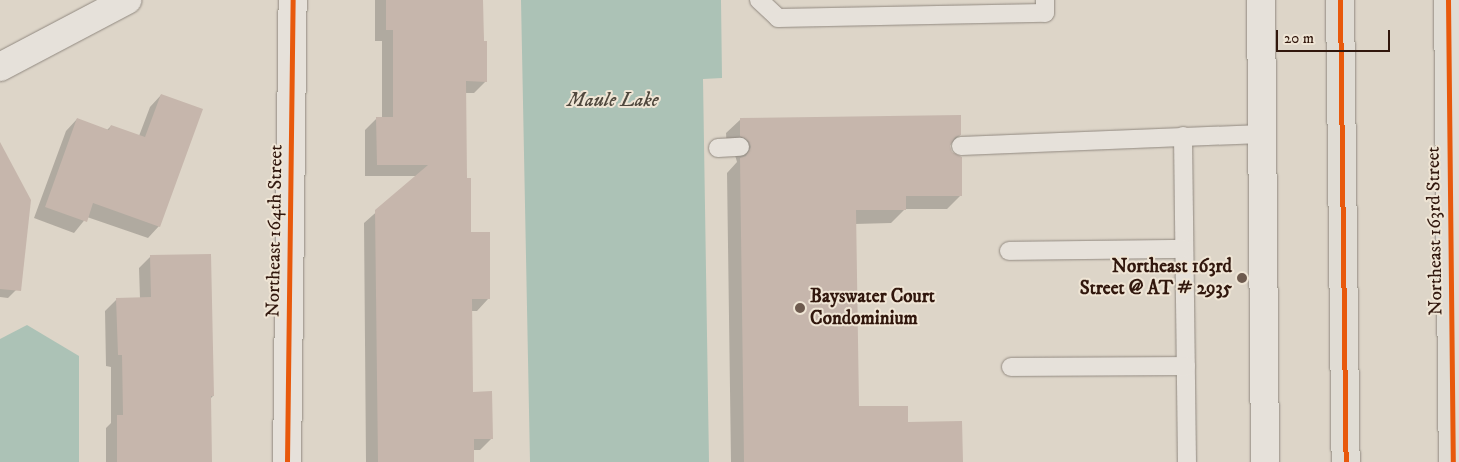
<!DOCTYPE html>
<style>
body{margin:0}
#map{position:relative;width:1459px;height:462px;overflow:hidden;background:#ddd5c8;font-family:"IM FELL DW Pica",serif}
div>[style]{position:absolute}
.water>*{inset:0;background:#acc2b6}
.shadow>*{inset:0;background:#0003}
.building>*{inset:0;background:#c6b6ac}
.roads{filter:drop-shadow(0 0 1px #918980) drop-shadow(0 0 1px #918980)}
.lane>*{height:18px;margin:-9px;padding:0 9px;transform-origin:9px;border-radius:9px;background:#e6e1da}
.street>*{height:28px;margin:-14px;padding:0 14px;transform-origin:14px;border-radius:14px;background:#e6e1da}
.primary>*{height:28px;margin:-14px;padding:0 14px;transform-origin:14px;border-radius:14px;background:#e0dcd4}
.cycleway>*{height:5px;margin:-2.5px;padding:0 2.5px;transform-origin:2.5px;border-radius:2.5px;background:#e8590c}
.dots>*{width:14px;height:14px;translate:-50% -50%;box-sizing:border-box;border:2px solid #efe5d5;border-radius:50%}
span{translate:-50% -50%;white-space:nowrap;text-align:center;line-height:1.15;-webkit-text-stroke:4px #efe5d5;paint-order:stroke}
.street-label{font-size:19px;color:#31170d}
.poi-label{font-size:19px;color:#31170d;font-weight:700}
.right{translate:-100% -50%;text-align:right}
.left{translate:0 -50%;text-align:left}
.water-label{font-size:20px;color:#50483d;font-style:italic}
.scale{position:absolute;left:1276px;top:30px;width:114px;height:22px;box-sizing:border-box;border:2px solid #31170d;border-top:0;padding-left:6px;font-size:15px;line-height:18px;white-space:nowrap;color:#31170d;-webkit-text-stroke:4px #efe5d5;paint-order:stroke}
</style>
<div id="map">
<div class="water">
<div style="clip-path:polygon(521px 0,721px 0,722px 78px,703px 79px,709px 462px,530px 462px)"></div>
<div style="clip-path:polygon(27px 325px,79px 356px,79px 462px,0 462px,0 339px)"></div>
</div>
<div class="shadow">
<div style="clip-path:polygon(375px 0,481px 0,486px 81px,474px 93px,465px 93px,465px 180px,470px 233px,488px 299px,477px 311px,471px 311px,471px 393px,492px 438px,480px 450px,473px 450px,473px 462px,366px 462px,364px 223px,417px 176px,365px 176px,365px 130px,377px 118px,382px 118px,382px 41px,375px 41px)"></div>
<div style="clip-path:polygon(161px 95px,159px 226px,148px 238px,87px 217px,74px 233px,34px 218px,66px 131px,77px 119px,107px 130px,111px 126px,139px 136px,150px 107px)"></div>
<div style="clip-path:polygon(741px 119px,960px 135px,949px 146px,961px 195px,947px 209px,905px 209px,891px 223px,855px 224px,858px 407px,907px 423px,961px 462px,731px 462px,727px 173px,737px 162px,735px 155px,727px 151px,726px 133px)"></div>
<div style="clip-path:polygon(0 168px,20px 286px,8px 298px,0 297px)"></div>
<div style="clip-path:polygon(151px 256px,213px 396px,210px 399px,210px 462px,106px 462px,106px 428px,111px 423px,111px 367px,106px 366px,105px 311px,117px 299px,140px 299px,139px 268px)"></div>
</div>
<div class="building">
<div style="clip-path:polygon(386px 0,483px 0,484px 41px,487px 41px,487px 82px,466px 81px,467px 178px,471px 178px,471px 232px,490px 232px,490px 299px,472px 299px,473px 392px,492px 391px,493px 439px,474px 439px,474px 462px,378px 462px,375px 210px,428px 165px,377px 165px,376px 117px,393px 117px,393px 30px,386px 30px)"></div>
<div style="clip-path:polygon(161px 94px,203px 109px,160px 227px,93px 203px,87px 222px,45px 207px,77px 118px,109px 130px,111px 125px,145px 137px)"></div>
<div style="clip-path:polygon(961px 115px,961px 135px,955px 137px,950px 146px,952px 152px,962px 157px,962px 196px,906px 196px,906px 210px,856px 210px,859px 406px,908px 406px,908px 422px,962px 421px,963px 462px,744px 462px,740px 158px,746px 156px,751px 147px,749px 141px,740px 136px,740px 118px)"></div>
<div style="clip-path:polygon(0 142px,31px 200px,21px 291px,0 289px)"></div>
<div style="clip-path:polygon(211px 254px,214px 396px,211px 396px,212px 462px,117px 462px,117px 415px,123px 415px,122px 355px,118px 355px,116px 298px,151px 297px,150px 255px)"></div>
</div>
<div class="roads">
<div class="lane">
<div style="left:759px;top:0;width:26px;rotate:43deg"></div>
<div style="left:778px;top:18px;width:267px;rotate:-1.1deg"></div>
<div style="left:1045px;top:13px;width:13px;rotate:-90deg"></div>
<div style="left:1183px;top:136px;width:326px;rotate:89.3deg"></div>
<div style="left:961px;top:146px;width:301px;rotate:-2.3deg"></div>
<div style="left:718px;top:148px;width:22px;rotate:-3deg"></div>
<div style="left:1009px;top:251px;width:175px;rotate:-0.7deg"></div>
<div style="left:1011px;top:367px;width:175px;rotate:-0.3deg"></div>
</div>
<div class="street">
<div style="left:1261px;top:0;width:462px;rotate:89.5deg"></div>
<div style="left:0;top:67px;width:144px;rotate:-27.8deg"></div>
<div style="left:287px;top:462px;width:462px;rotate:-89.3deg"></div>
</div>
<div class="primary">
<div style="left:1340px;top:0;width:462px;rotate:89.3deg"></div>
<div style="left:1448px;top:0;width:462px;rotate:89.4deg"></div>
</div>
</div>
<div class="cycleway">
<div style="left:1340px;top:0;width:462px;rotate:89.3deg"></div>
<div style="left:1448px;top:0;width:462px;rotate:89.4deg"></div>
<div style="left:287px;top:462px;width:462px;rotate:-89.3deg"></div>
</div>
<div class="dots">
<div style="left:1242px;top:278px;background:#6d5a4e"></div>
<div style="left:800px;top:308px;background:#6d5a4e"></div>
</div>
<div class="street-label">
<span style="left:275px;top:231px;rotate:-89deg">Northeast 164th Street</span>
<span style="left:1435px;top:231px;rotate:-91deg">Northeast 163rd Street</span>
</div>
<div class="poi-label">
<span class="right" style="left:1232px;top:278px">Northeast 163rd<br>Street @ AT # 2935</span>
<span class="left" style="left:810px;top:308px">Bayswater Court<br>Condominium</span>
</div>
<div class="water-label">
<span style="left:613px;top:100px">Maule Lake</span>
</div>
<div class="scale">20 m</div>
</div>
